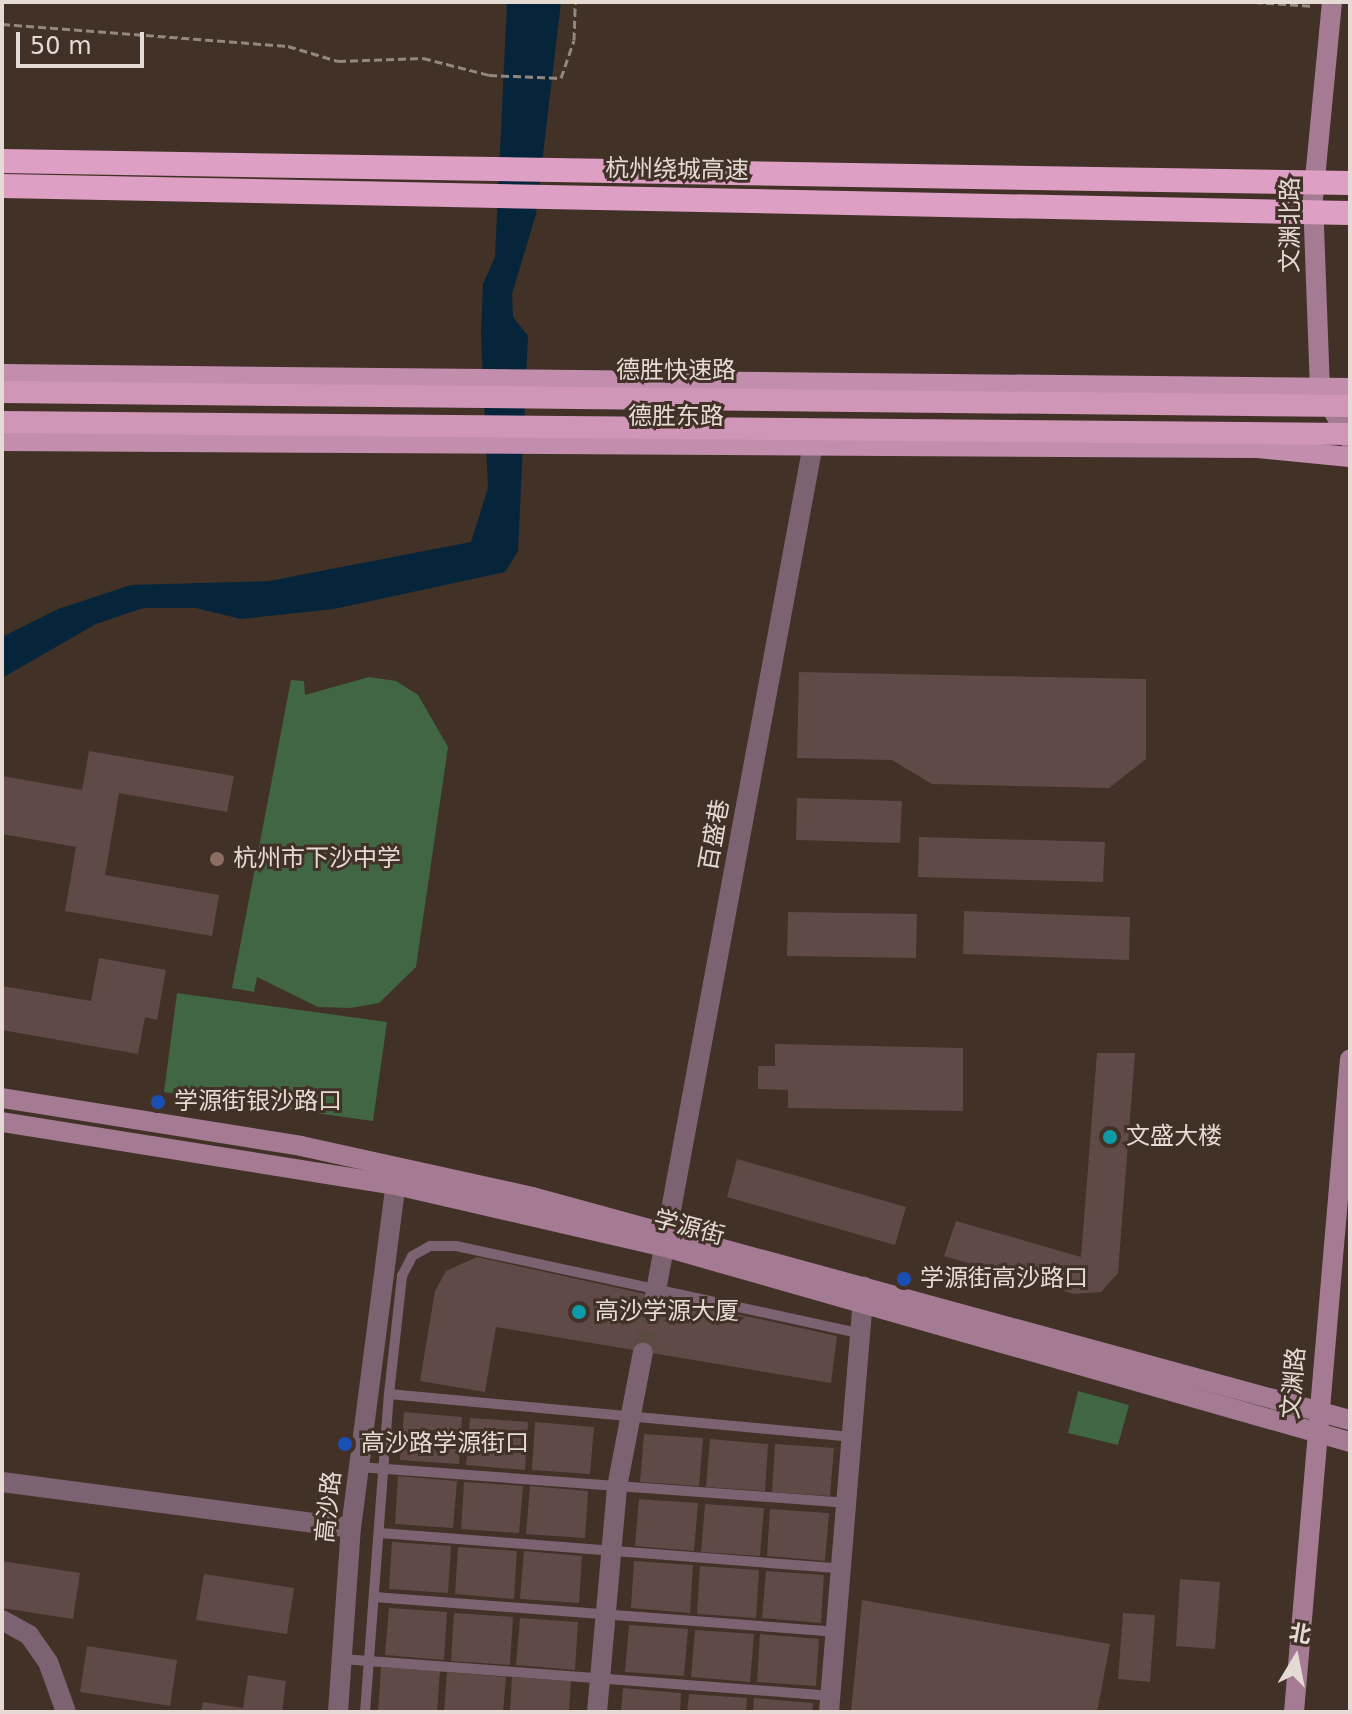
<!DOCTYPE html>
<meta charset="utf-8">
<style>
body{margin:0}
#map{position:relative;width:1352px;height:1714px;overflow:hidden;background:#413127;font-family:"DejaVu Sans","Noto Sans SC",sans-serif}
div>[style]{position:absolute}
.green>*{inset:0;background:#416644}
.water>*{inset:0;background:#06253a}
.building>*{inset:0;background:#5f4a47}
.minor-tunnel>*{height:20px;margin-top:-10px;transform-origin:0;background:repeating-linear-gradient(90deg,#5a4a41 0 20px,transparent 0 30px)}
.path>*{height:3px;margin-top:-1.5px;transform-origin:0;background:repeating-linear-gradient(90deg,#94877e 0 8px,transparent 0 12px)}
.service>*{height:10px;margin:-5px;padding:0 5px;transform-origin:5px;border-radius:5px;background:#7d6271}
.minor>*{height:20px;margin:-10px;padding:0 10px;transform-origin:10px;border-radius:10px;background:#7d6271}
.tertiary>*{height:20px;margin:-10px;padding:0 10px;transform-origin:10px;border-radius:10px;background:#7d6271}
.secondary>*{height:20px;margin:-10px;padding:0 10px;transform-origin:10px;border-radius:10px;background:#a47b93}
.primary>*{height:20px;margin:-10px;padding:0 10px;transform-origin:10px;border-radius:10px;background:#c38ead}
.trunk>*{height:22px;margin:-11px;padding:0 11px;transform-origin:11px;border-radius:11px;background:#d096b8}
.motorway>*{height:24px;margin:-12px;padding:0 12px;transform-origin:12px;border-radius:12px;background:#de9fc4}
.dots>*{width:22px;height:22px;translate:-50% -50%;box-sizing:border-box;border:4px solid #413127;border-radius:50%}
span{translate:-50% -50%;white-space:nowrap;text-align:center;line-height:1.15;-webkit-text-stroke:6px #413127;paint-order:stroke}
.street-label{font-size:24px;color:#e5dbd4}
.poi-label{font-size:24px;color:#e5dbd4}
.left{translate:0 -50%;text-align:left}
.frame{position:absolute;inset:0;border:4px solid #e5dbd4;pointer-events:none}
.north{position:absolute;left:1256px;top:1618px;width:80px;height:80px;-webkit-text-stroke:6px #413127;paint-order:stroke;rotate:10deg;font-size:22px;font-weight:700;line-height:32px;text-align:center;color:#e5dbd4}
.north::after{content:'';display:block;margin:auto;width:28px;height:36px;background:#e5dbd4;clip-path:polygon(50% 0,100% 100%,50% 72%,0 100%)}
.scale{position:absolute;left:16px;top:32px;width:128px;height:36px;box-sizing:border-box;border:4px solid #e5dbd4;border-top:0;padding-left:10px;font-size:24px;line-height:28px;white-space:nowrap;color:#e5dbd4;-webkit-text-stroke:6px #413127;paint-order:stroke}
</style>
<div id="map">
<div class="green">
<div style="clip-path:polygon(369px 677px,396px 681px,418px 695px,448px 747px,416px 967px,379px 1003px,351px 1008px,318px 1007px,257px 977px,254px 992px,232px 988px,291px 680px,304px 681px,305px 695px)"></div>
<div style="clip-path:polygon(177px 993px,387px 1022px,373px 1121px,164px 1092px)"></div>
<div style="clip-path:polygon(1078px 1391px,1129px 1405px,1118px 1445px,1068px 1433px)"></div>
</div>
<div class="water">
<div style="clip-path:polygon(507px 2px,561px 2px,536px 214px,512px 294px,513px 317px,528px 336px,518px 551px,505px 572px,334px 609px,241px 619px,196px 608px,143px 608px,96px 624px,2px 678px,2px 637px,58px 609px,131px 585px,269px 581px,471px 542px,488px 488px,481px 335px,483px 284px,495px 257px)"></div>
</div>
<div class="building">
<div style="clip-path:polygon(799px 672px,1146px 679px,1146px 759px,1109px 788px,932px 784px,892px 760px,797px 758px)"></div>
<div style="clip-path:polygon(89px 751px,234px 776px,227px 812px,119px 793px,105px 875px,219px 895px,212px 936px,65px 911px,76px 847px,2px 834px,2px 776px,82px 790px)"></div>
<div style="clip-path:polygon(797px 798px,902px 801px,900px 843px,796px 840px)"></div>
<div style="clip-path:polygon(919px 837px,1105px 842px,1103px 882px,918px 877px)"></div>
<div style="clip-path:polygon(964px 911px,1130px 917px,1129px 960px,963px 954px)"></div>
<div style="clip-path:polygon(788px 912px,917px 914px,916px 958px,787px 956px)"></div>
<div style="clip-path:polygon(99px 958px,166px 970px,157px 1020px,145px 1017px,138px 1054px,2px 1030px,2px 986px,91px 1001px)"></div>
<div style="clip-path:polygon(775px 1044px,963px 1048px,963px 1111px,788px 1108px,788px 1090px,758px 1089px,758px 1066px,775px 1066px)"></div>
<div style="clip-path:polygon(1097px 1053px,1135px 1053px,1118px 1273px,1101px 1292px,1074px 1294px,944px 1256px,956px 1221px,1081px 1257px)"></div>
<div style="clip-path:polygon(737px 1159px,906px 1207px,895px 1245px,727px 1197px)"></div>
<div style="clip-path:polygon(477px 1257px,837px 1336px,831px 1383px,496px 1327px,485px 1392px,420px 1381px,435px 1291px,446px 1271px)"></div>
<div style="clip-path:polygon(404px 1412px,462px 1417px,459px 1464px,400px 1460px)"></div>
<div style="clip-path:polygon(470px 1418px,528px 1422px,525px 1470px,466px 1465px)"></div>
<div style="clip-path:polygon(535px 1422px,594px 1427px,590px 1474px,532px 1470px)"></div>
<div style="clip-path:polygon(644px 1434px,703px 1438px,699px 1486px,640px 1482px)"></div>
<div style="clip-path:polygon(710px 1439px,768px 1444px,765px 1491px,706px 1487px)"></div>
<div style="clip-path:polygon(775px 1444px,834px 1448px,830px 1496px,772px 1492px)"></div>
<div style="clip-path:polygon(398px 1476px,457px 1481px,453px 1528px,395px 1524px)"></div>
<div style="clip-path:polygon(464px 1482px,523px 1486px,519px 1533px,461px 1529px)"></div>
<div style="clip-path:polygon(530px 1486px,588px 1491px,585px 1538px,526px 1534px)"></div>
<div style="clip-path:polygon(639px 1499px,698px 1503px,694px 1551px,635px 1546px)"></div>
<div style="clip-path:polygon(705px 1504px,764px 1508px,760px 1556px,701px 1552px)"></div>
<div style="clip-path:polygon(770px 1509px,829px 1513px,825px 1561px,767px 1556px)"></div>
<div style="clip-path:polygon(392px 1542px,451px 1546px,448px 1593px,389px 1589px)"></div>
<div style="clip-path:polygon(458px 1547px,517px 1551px,514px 1599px,455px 1594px)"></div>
<div style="clip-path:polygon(524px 1551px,582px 1556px,579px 1603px,520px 1599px)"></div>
<div style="clip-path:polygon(2px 1561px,80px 1573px,73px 1619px,2px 1608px)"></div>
<div style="clip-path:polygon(634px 1561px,693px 1565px,690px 1613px,631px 1608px)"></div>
<div style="clip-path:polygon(700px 1566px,759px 1570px,756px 1618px,697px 1614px)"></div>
<div style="clip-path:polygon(766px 1571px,824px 1575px,821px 1623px,762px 1618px)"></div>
<div style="clip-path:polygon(204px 1574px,294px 1588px,287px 1634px,196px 1620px)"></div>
<div style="clip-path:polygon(1180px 1579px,1220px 1582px,1215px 1649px,1176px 1646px)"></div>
<div style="clip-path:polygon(862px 1600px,1110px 1644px,1097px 1712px,851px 1712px)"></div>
<div style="clip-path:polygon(389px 1608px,447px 1612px,444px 1660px,385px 1655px)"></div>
<div style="clip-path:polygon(454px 1613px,513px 1617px,510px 1665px,451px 1661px)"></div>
<div style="clip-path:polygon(1123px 1613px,1155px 1615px,1150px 1682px,1118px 1679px)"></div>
<div style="clip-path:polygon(520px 1618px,578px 1622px,575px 1670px,516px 1665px)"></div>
<div style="clip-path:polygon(629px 1625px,688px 1629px,684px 1676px,625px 1672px)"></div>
<div style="clip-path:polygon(695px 1630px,754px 1634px,750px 1682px,691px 1677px)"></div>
<div style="clip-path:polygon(760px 1634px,819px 1639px,816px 1686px,757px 1682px)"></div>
<div style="clip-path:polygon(87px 1646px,177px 1660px,170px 1706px,80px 1692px)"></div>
<div style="clip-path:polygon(381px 1667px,440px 1671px,437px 1712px,378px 1712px)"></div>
<div style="clip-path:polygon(447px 1672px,506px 1677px,503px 1712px,444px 1712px)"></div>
<div style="clip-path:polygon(248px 1675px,286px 1681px,282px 1712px,201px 1712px,203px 1702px,243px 1708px)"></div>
<div style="clip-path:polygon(512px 1677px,571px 1681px,569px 1712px,510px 1712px)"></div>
<div style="clip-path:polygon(623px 1688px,681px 1693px,680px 1712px,621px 1712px)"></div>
<div style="clip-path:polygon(689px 1694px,747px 1698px,746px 1712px,687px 1712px)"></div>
<div style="clip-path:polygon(754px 1698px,813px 1703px,812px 1712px,753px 1712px)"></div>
</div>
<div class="minor-tunnel">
<div style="left:643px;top:1352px;width:57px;rotate:-77.9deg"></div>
</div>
<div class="path">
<div style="left:1254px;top:2px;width:60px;rotate:3.8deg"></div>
<div style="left:2px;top:24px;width:287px;rotate:4.4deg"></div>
<div style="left:288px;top:46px;width:52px;rotate:16.7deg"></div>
<div style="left:338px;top:61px;width:85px;rotate:-2deg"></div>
<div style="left:423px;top:58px;width:68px;rotate:14.4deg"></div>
<div style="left:489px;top:75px;width:72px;rotate:2.4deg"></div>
<div style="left:561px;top:78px;width:40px;rotate:-71.1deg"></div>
<div style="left:574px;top:40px;width:38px;rotate:-88deg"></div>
</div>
<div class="service">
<div style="left:389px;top:1394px;width:464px;rotate:5.3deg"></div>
<div style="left:359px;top:1467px;width:488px;rotate:4.2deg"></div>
<div style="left:380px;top:1533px;width:461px;rotate:4.4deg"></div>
<div style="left:374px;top:1597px;width:462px;rotate:4.3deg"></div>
<div style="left:342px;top:1659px;width:489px;rotate:4.3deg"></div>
<div style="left:365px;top:1712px;width:319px;rotate:-85.7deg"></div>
<div style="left:389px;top:1394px;width:119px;rotate:-83.7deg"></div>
<div style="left:402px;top:1276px;width:22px;rotate:-63deg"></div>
<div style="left:412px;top:1256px;width:21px;rotate:-29deg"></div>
<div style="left:430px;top:1246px;width:26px"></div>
<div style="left:456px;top:1246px;width:413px;rotate:12.2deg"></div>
</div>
<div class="minor">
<div style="left:655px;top:1296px;width:867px;rotate:-79.49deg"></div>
<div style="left:2px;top:1482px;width:352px;rotate:7.5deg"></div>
<div style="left:2px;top:1620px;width:31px;rotate:29deg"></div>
<div style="left:29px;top:1635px;width:33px;rotate:55deg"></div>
<div style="left:48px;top:1662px;width:53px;rotate:70.2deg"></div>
<div style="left:597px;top:1712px;width:226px;rotate:-84.9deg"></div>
<div style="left:617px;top:1487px;width:137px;rotate:-79.1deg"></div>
<div style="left:829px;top:1712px;width:427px;rotate:-85.3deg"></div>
</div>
<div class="tertiary">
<div style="left:338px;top:1712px;width:184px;rotate:-86deg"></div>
<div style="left:351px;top:1528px;width:363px;rotate:-82.6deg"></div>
</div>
<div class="secondary">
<div style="left:1332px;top:2px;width:198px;rotate:95.5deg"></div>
<div style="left:1313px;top:199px;width:189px;rotate:87.9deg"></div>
<div style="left:1320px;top:388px;width:60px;rotate:60deg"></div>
<div style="left:2px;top:1098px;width:303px;rotate:9.1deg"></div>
<div style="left:301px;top:1146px;width:237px;rotate:12.4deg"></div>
<div style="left:532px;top:1197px;width:848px;rotate:15.25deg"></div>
<div style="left:2px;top:1122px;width:399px;rotate:9.1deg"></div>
<div style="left:396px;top:1185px;width:276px;rotate:13deg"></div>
<div style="left:665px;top:1247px;width:712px;rotate:15.89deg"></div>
<div style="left:1294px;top:1712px;width:655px;rotate:-85.1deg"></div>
</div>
<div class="primary">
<div style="left:2px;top:374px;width:1348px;rotate:0.6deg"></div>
<div style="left:2px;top:441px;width:1256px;rotate:0.32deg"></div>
<div style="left:1258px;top:448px;width:92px;rotate:5.6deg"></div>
</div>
<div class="trunk">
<div style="left:2px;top:392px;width:1348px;rotate:0.6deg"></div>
<div style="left:2px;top:422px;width:1348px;rotate:0.51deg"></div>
</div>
<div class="motorway">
<div style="left:2px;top:161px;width:1348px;rotate:0.94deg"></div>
<div style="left:2px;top:186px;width:1348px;rotate:1.15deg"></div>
</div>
<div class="dots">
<div style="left:217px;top:859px;background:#8d6e63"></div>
<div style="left:158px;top:1102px;background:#1a4fb4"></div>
<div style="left:1110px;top:1137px;background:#0f9aa8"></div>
<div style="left:904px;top:1279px;background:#1a4fb4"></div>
<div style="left:579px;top:1312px;background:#0f9aa8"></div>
<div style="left:345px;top:1444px;background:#1a4fb4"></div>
</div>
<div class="street-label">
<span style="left:677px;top:170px;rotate:1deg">杭州绕城高速</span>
<span style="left:1291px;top:225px;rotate:-90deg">文渊北路</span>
<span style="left:676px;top:371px">德胜快速路</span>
<span style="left:676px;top:417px">德胜东路</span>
<span style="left:715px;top:835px;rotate:-80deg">百盛巷</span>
<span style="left:689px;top:1228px;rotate:15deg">学源街</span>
<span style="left:1294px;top:1383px;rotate:-85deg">文渊路</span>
<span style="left:329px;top:1507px;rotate:-84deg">高沙路</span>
</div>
<div class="poi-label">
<span class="left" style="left:233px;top:859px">杭州市下沙中学</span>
<span class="left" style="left:174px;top:1102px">学源街银沙路口</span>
<span class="left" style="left:1126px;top:1137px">文盛大楼</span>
<span class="left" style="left:920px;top:1279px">学源街高沙路口</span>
<span class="left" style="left:595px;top:1312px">高沙学源大厦</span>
<span class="left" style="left:361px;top:1444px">高沙路学源街口</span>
</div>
<div class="frame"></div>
<div class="north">北</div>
<div class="scale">50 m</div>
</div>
